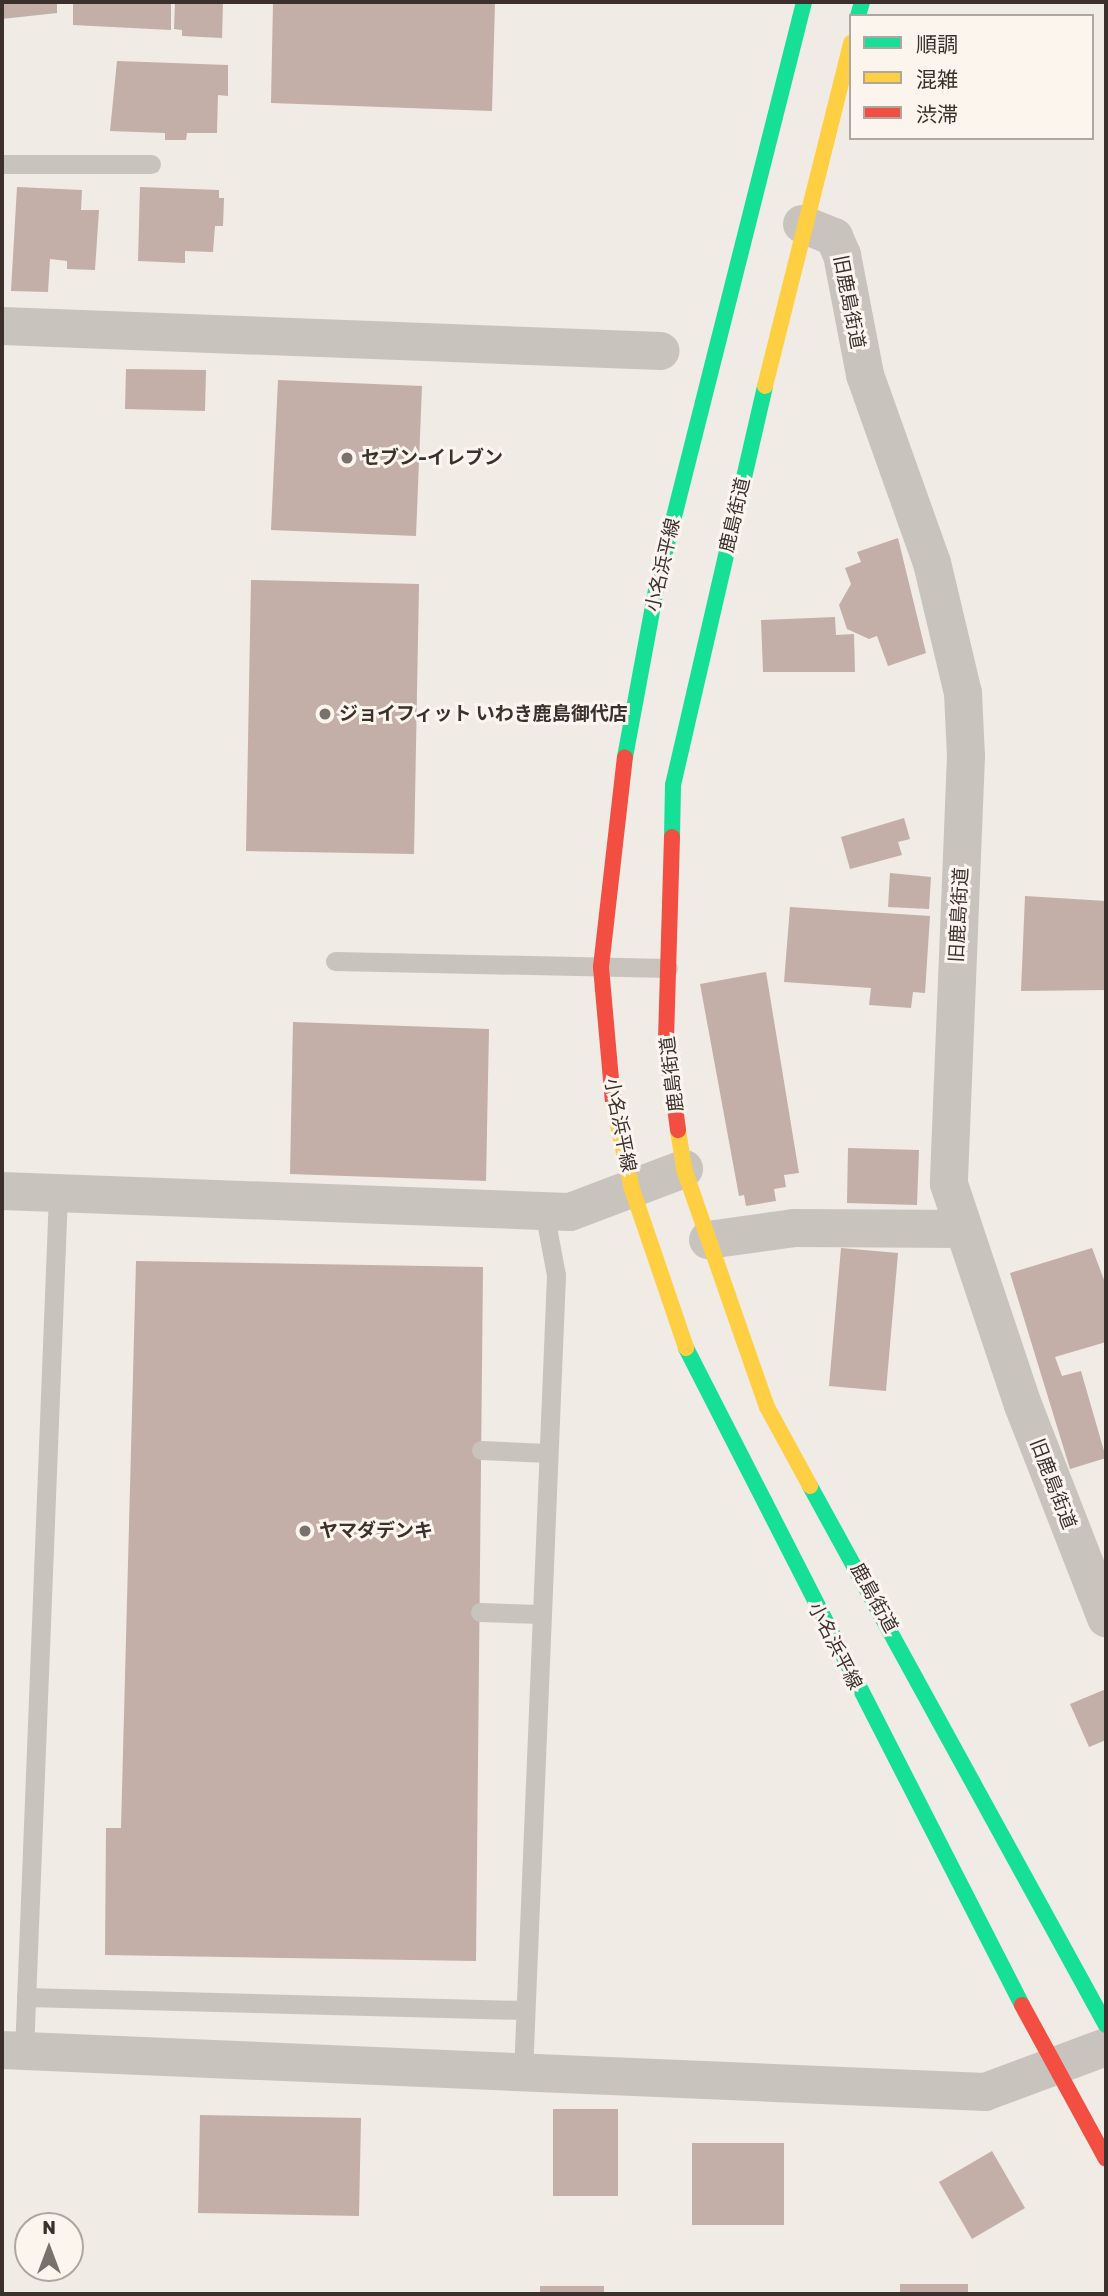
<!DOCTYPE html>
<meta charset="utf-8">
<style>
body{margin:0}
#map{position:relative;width:1108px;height:2296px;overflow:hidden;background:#f0ebe5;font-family:Rubik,"Noto Sans JP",sans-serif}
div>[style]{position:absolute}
.building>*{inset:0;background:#c3afa7}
.lane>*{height:19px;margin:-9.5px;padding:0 9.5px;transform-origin:9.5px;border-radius:9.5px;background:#c9c3be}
.street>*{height:38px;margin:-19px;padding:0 19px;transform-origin:19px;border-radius:19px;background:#c9c3be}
.fast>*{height:16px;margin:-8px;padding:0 8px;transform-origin:8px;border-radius:8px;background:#16e098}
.slow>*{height:16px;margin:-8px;padding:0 8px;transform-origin:8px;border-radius:8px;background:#ffcf43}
.jam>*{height:16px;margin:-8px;padding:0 8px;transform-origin:8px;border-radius:8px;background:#f24e42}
.dots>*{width:19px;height:19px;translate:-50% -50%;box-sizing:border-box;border:4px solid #fbf5ee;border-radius:50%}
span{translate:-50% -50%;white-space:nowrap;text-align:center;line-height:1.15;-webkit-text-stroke:6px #fbf5ee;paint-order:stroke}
.street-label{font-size:19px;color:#3b302b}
.poi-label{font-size:19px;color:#3b302b;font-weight:700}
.left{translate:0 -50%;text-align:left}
.frame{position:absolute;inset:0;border:4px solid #3b302b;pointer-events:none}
.legend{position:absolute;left:849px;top:14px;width:245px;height:126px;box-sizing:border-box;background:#fbf5ee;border:2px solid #aea6a0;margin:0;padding:9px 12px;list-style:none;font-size:21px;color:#3b302b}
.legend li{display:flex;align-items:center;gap:14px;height:35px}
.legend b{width:35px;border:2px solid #aea6a0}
.north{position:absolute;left:14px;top:2212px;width:70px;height:70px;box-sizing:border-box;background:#fbf5ee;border:2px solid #aea6a0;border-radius:50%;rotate:0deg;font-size:19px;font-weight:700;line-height:28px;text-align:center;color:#3b302b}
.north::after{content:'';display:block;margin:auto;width:24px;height:32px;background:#7a716c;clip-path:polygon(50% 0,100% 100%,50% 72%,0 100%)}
</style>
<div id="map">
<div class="building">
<div style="clip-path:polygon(2px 2px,57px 2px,57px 13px,2px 19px)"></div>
<div style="clip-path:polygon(73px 2px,171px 2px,171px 30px,73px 25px)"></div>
<div style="clip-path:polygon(175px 2px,223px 2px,222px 38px,182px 36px,182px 30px,174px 29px)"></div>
<div style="clip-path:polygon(273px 2px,495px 2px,492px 111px,271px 103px)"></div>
<div style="clip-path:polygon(117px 61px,228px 65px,228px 96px,218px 95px,217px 133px,187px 133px,186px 140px,165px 140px,165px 133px,110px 131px)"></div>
<div style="clip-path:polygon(17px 187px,82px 190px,81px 210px,99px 210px,95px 270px,67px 269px,67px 261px,50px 259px,48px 292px,11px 291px)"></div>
<div style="clip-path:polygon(140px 187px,219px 190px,219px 198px,224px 198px,223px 226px,215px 226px,213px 252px,185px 251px,185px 263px,138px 261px)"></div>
<div style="clip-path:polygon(126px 369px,206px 370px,205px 411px,125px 409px)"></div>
<div style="clip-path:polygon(278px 380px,422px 386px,416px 536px,271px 530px)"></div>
<div style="clip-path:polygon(898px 538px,926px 653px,888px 666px,877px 636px,869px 639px,847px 629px,839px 605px,851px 584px,845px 568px,861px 562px,857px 552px)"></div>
<div style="clip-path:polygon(251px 580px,419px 584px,414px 854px,246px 851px)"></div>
<div style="clip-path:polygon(835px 617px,836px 635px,854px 634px,855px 672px,763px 672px,761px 620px)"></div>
<div style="clip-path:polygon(904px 818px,910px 839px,898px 842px,902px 855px,850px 869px,841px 837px)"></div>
<div style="clip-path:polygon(890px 873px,931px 877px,929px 909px,888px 907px)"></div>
<div style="clip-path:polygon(1025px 896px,1106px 901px,1106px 990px,1021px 991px)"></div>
<div style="clip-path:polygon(790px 907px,930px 916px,925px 993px,913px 992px,911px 1008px,869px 1005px,871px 988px,784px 982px)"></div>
<div style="clip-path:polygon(766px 972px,799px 1173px,784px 1175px,786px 1187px,774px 1189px,776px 1201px,746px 1206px,744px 1195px,739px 1196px,700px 984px)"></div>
<div style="clip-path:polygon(293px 1022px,489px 1029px,486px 1181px,290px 1174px)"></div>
<div style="clip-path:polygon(848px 1148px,919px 1150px,917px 1205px,847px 1203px)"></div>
<div style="clip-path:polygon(841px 1248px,898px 1253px,886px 1391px,829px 1386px)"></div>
<div style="clip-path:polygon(1092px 1248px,1106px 1285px,1106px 1342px,1055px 1357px,1062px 1376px,1081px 1371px,1106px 1458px,1070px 1469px,1010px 1273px)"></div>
<div style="clip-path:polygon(136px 1261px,483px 1267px,476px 1961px,105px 1955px,106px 1828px,121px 1828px)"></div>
<div style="clip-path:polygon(1106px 1689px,1106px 1740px,1089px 1747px,1070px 1704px)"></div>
<div style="clip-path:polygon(553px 2109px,618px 2109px,618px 2196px,553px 2196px)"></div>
<div style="clip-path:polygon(200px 2115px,361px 2118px,359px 2216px,198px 2213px)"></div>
<div style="clip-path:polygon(692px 2143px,784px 2143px,784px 2225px,692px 2225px)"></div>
<div style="clip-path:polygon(992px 2151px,1025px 2208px,972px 2239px,939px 2182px)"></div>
<div style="clip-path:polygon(900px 2284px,968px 2284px,968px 2294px,900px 2294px)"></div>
<div style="clip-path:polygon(540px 2286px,604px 2286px,604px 2294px,540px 2294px)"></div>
</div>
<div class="lane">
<div style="left:2px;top:164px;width:149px"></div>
<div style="left:335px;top:961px;width:333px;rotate:1.2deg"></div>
<div style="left:481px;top:1450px;width:67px;rotate:2.6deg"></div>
<div style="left:480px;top:1612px;width:60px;rotate:1.9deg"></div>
<div style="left:26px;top:1997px;width:498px;rotate:1.5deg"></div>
<div style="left:24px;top:2052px;width:860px;rotate:-87.73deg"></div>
<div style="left:523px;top:2073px;width:799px;rotate:-87.63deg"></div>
<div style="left:556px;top:1275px;width:65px;rotate:-100.6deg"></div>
</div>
<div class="street">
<div style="left:802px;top:224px;width:35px;rotate:22deg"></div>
<div style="left:834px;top:237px;width:20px;rotate:66deg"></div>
<div style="left:842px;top:255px;width:122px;rotate:79.1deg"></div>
<div style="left:865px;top:375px;width:200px;rotate:70.4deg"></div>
<div style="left:932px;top:563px;width:134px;rotate:76.6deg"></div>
<div style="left:963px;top:693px;width:63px;rotate:87.3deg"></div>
<div style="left:966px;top:756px;width:428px;rotate:92.3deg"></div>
<div style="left:949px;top:1184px;width:233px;rotate:71.5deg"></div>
<div style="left:1023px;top:1405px;width:229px;rotate:68.7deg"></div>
<div style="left:2px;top:326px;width:659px;rotate:2.17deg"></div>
<div style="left:2px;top:1191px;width:568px;rotate:2.12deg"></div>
<div style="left:570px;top:1212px;width:122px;rotate:-20.7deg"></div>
<div style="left:708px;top:1240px;width:88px;rotate:-7.9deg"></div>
<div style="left:795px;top:1228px;width:168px;rotate:0.3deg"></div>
<div style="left:2px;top:2050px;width:984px;rotate:2.45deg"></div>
<div style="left:985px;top:2092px;width:129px;rotate:-20.4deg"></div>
</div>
<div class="fast">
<div style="left:858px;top:16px;width:15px;rotate:-74deg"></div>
<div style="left:625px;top:757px;width:176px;rotate:-79.5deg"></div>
<div style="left:657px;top:584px;width:600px;rotate:-75.82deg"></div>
<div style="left:672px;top:837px;width:52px;rotate:-88.9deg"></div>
<div style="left:673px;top:785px;width:409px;rotate:-77deg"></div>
<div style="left:686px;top:1348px;width:738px;rotate:62.91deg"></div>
<div style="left:810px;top:1486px;width:615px;rotate:61.23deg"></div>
</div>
<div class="slow">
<div style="left:765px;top:386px;width:354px;rotate:-75.9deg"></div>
<div style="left:613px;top:1102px;width:89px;rotate:77.7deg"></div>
<div style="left:632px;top:1189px;width:168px;rotate:71.2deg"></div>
<div style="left:678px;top:1130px;width:39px;rotate:81deg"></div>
<div style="left:684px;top:1169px;width:252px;rotate:70.8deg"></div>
<div style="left:767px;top:1407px;width:90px;rotate:61.4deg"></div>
</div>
<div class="jam">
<div style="left:672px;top:837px;width:205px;rotate:91.7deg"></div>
<div style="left:666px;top:1042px;width:89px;rotate:82.2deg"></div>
<div style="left:613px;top:1102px;width:136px;rotate:-95.1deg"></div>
<div style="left:601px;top:967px;width:211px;rotate:-83.5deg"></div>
<div style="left:1022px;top:2005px;width:175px;rotate:61.4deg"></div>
</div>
<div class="dots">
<div style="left:347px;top:458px;background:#7a716c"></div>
<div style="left:325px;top:714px;background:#7a716c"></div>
<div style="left:305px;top:1531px;background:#7a716c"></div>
</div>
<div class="street-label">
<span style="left:849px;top:302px;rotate:79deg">旧鹿島街道</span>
<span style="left:735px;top:515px;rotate:-77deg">鹿島街道</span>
<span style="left:663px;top:565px;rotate:-77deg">小名浜平線</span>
<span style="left:959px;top:915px;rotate:-87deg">旧鹿島街道</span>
<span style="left:672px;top:1074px;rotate:-97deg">鹿島街道</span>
<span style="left:620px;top:1125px;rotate:79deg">小名浜平線</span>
<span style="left:1053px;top:1484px;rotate:69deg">旧鹿島街道</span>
<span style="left:874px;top:1598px;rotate:61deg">鹿島街道</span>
<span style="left:835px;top:1646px;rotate:63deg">小名浜平線</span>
</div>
<div class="poi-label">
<span class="left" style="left:361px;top:458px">セブン-イレブン</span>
<span class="left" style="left:339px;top:714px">ジョイフィット いわき鹿島御代店</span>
<span class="left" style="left:319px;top:1531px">ヤマダデンキ</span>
</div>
<div class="frame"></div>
<ul class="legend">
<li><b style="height:9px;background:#16e098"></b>順調</li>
<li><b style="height:9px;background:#ffcf43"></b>混雑</li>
<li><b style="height:9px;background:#f24e42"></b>渋滞</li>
</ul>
<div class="north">N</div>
</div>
